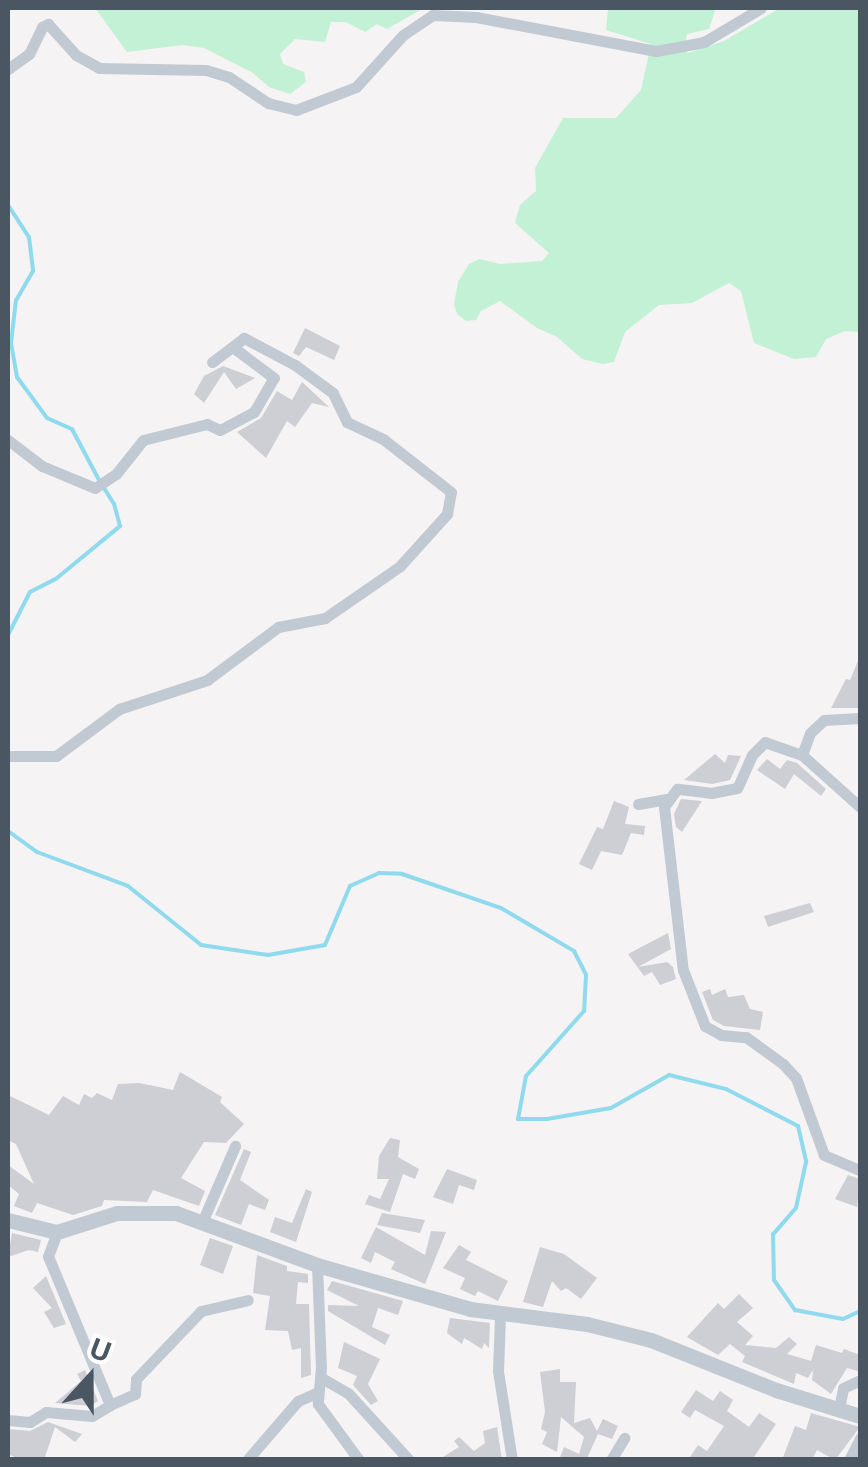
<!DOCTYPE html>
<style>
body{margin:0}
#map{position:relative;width:868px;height:1467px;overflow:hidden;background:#f5f3f3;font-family:"Open Sans",sans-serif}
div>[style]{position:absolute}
.green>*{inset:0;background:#c3f1d5}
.stream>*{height:4px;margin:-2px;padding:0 2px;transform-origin:2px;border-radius:2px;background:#90daee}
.building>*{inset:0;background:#cdcfd5}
.minor>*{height:11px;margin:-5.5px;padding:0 5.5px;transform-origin:5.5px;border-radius:5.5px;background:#c1cad2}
.tertiary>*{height:15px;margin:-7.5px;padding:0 7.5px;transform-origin:7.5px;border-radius:7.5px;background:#c1cad2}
span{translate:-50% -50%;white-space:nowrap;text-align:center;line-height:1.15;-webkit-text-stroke:9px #fff;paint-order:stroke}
.frame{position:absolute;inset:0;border:10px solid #4a5661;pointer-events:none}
.north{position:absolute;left:40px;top:1327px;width:100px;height:100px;-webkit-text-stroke:8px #fff;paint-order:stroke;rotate:21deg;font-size:28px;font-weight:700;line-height:40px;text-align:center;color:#4a5661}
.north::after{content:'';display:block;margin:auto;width:35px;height:45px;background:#4a5661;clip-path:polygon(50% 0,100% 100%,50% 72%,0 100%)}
</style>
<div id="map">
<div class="green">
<div style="clip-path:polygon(95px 8px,424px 8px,387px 29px,377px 24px,365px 32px,346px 22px,331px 22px,325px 42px,295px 39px,280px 54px,283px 64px,304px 72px,306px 82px,290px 94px,269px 87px,253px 73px,204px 48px,182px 45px,127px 52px)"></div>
<div style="clip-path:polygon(604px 8px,716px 8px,709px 29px,687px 34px,684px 49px,688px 53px,724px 41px,780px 8px,860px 8px,860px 332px,845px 331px,826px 339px,816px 357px,794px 359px,754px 343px,741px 291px,729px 283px,692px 303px,659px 305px,625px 332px,614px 362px,603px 364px,582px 359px,557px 337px,537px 328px,500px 301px,481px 311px,476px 320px,466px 321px,457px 314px,454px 304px,458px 282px,469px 264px,479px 259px,500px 264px,542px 261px,549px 253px,515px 223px,520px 205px,536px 191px,535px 168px,563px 118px,616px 118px,641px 90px,651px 44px,606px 30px,608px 10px)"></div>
</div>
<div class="stream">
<div style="left:8px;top:205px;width:38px;rotate:57deg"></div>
<div style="left:29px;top:237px;width:34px;rotate:83deg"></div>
<div style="left:33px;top:271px;width:34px;rotate:120deg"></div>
<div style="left:16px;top:300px;width:43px;rotate:96.6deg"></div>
<div style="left:11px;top:343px;width:35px;rotate:80deg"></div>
<div style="left:17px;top:377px;width:51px;rotate:53.8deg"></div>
<div style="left:47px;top:418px;width:27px;rotate:24deg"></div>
<div style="left:72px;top:429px;width:58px;rotate:62.1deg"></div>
<div style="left:8px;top:635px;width:48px;rotate:-62.9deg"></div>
<div style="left:30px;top:592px;width:30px;rotate:-27deg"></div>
<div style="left:57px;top:578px;width:82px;rotate:-39.5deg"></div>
<div style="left:120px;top:526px;width:23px;rotate:-105deg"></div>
<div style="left:114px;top:504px;width:19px;rotate:-122deg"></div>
<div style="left:8px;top:831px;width:36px;rotate:36deg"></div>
<div style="left:37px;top:852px;width:97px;rotate:20.5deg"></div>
<div style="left:128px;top:886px;width:94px;rotate:38.9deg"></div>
<div style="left:201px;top:945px;width:68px;rotate:8.5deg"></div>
<div style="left:268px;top:955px;width:58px;rotate:-10deg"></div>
<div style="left:325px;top:945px;width:64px;rotate:-67deg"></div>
<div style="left:350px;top:886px;width:32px;rotate:-24deg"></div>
<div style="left:379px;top:873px;width:23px;rotate:2deg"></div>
<div style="left:402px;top:874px;width:105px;rotate:19deg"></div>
<div style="left:501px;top:908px;width:85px;rotate:30.5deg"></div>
<div style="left:574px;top:951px;width:27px;rotate:63deg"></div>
<div style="left:586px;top:975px;width:36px;rotate:93deg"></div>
<div style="left:584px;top:1011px;width:87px;rotate:131.7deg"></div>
<div style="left:526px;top:1076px;width:44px;rotate:100.5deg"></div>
<div style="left:518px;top:1119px;width:29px"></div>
<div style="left:547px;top:1119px;width:65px;rotate:-9.8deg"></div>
<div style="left:611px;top:1108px;width:67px;rotate:-29.6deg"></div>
<div style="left:669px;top:1075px;width:59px;rotate:13.8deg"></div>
<div style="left:726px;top:1089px;width:81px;rotate:27.2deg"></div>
<div style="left:798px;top:1126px;width:37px;rotate:77deg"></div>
<div style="left:806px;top:1162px;width:47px;rotate:102.3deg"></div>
<div style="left:796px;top:1208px;width:35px;rotate:131deg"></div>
<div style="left:773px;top:1234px;width:46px;rotate:88.8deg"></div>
<div style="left:774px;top:1280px;width:37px;rotate:55deg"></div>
<div style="left:795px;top:1310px;width:49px;rotate:10.6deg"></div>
<div style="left:843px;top:1319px;width:19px;rotate:-25deg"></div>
</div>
<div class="building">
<div style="clip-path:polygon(305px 328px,340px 346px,334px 360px,306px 347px,299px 356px,293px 353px)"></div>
<div style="clip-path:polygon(223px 366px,255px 378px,236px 389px,224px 372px,204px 403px,194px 394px,204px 376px)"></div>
<div style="clip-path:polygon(302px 382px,329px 407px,312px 403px,295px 427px,287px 421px,266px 458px,237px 432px,261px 418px,277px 391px,292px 400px)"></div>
<div style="clip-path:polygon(860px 656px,860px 708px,831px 708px,846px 679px,850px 680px)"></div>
<div style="clip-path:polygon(715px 754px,725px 763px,728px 755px,741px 756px,730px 780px,712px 784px,684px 780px)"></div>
<div style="clip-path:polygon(767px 759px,780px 769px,787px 760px,797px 763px,826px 789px,821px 796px,794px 774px,785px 789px,757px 770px)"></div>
<div style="clip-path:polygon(681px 799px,702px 801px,682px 832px,676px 827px,674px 814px)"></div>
<div style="clip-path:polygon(614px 801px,629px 807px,625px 824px,645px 826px,644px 835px,631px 833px,622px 855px,601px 851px,592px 870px,579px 864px,597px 827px,603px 829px)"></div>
<div style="clip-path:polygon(810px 903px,814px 912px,768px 927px,764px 916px)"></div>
<div style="clip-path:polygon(668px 933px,671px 949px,638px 967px,667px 962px,673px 967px,676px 979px,660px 985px,652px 972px,644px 976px,628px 954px)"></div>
<div style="clip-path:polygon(710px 989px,712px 995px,725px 989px,728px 997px,744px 995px,750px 1009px,763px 1012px,760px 1030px,724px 1026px,713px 1020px,702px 992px)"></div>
<div style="clip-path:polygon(180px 1072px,222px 1097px,220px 1102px,244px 1124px,226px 1143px,204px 1142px,181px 1178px,205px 1191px,199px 1206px,153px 1190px,147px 1202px,104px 1200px,102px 1206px,73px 1215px,37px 1203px,32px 1213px,14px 1206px,19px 1194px,8px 1185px,8px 1165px,34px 1184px,16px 1144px,8px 1140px,8px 1095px,49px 1115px,63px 1096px,79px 1105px,84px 1094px,92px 1098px,97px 1093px,112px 1100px,118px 1084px,139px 1083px,173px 1090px)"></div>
<div style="clip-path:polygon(390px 1138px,400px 1140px,398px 1157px,419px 1169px,415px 1179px,403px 1174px,390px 1212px,365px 1204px,369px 1195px,380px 1199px,389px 1179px,377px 1179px,379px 1156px)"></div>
<div style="clip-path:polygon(244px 1149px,251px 1152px,240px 1180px,269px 1200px,265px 1210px,249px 1204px,241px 1225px,215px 1215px)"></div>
<div style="clip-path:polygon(447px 1169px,477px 1180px,474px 1190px,459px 1185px,453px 1204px,433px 1197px)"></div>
<div style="clip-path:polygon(848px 1175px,860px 1179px,857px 1207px,835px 1199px)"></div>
<div style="clip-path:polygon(306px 1189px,312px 1192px,296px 1242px,270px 1232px,275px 1217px,292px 1223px)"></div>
<div style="clip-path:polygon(382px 1213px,425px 1220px,420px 1233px,377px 1225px)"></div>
<div style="clip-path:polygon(376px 1227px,425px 1255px,431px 1231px,446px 1232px,425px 1284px,391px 1269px,395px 1262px,375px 1252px,371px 1263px,361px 1258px)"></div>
<div style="clip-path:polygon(12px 1233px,41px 1240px,38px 1252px,29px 1250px,8px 1257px)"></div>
<div style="clip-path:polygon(210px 1238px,233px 1246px,223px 1274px,200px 1265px)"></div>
<div style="clip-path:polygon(459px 1245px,471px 1252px,466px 1260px,508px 1281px,498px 1301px,478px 1291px,475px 1296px,460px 1289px,465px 1278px,443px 1268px)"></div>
<div style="clip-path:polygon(540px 1247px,564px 1254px,597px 1278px,581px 1299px,566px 1288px,561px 1291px,552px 1281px,543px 1307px,523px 1302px)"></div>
<div style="clip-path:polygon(257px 1255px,287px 1266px,287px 1271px,308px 1274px,308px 1283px,298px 1282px,296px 1304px,309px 1304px,311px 1375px,301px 1378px,301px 1348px,292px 1350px,288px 1331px,265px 1330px,270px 1296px,253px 1293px)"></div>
<div style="clip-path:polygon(46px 1276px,66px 1324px,54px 1328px,44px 1312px,52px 1308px,33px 1288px)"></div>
<div style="clip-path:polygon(332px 1281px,403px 1301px,398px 1315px,378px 1308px,372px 1327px,390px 1335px,385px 1345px,328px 1311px,328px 1305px,359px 1306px,327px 1290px)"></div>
<div style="clip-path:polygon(739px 1294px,753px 1308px,737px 1322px,753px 1336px,745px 1345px,776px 1348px,789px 1337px,797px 1344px,787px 1354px,811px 1361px,816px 1345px,842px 1353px,844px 1349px,860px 1355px,858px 1371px,847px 1368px,831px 1394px,812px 1380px,813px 1370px,808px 1378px,796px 1373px,794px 1384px,742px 1362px,745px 1356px,730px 1344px,718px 1355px,687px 1337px,718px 1303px,724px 1309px)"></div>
<div style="clip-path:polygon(450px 1318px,490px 1323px,489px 1348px,484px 1343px,482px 1349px,464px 1338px,462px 1344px,447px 1333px)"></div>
<div style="clip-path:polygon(344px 1342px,380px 1359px,368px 1384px,378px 1401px,371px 1405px,353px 1385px,357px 1376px,338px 1368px)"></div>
<div style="clip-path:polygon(560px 1369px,560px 1382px,576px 1382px,574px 1423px,590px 1418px,597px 1431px,603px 1419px,618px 1426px,612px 1439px,598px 1434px,587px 1458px,591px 1460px,559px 1460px,564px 1447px,579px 1454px,584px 1437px,561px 1417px,557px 1452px,542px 1444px,547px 1432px,541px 1429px,545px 1412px,540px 1372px)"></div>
<div style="clip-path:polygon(85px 1370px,98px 1401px,90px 1406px,55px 1403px,81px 1381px,77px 1374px)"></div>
<div style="clip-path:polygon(696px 1390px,713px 1401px,720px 1391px,733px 1400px,727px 1411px,749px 1427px,759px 1413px,776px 1424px,752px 1460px,688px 1460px,698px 1445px,707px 1451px,724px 1426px,695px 1410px,690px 1418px,681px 1412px)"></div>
<div style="clip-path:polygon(811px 1413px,860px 1427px,835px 1460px,817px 1450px,812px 1460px,782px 1460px,795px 1426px,806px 1430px)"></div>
<div style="clip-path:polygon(48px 1422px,82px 1434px,75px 1442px,55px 1427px,44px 1460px,21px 1460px,8px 1454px,8px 1429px,30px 1431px)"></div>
<div style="clip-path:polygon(497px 1427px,502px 1460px,438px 1460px,459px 1447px,454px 1441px,459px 1437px,474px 1451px,485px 1443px,483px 1431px)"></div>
</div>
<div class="minor">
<div style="left:8px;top:69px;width:26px;rotate:-36deg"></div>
<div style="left:29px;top:54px;width:30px;rotate:-64deg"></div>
<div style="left:42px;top:27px;width:7px;rotate:-27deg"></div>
<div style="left:48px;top:24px;width:42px;rotate:47.9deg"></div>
<div style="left:76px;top:55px;width:26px;rotate:29deg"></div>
<div style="left:99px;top:68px;width:107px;rotate:1.1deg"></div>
<div style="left:206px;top:70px;width:24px;rotate:17deg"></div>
<div style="left:229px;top:77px;width:47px;rotate:33.7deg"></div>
<div style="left:268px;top:103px;width:29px;rotate:14deg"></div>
<div style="left:296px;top:110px;width:64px;rotate:-21deg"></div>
<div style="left:356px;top:87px;width:70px;rotate:-47.9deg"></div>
<div style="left:403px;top:35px;width:36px;rotate:-34deg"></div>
<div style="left:433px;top:15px;width:43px;rotate:2.7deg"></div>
<div style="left:476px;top:17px;width:183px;rotate:10.7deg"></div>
<div style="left:656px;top:51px;width:49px;rotate:-10.6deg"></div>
<div style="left:704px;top:42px;width:66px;rotate:-30.8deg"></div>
<div style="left:8px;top:440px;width:43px;rotate:37.4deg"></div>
<div style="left:42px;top:466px;width:57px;rotate:22.5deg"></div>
<div style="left:95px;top:488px;width:25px;rotate:-34deg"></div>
<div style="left:116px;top:474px;width:43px;rotate:-51.5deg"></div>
<div style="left:143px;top:440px;width:66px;rotate:-14deg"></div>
<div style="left:207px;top:424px;width:14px;rotate:25deg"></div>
<div style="left:220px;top:430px;width:38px;rotate:-28deg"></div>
<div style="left:254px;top:412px;width:39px;rotate:-60deg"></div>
<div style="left:274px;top:378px;width:50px;rotate:-143.1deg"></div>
<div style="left:802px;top:755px;width:23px;rotate:-70deg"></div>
<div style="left:810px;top:733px;width:19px;rotate:-43deg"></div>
<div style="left:824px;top:720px;width:36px;rotate:-3deg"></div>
<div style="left:8px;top:756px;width:48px"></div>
<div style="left:56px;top:756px;width:79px;rotate:-36.7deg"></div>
<div style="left:119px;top:709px;width:93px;rotate:-18.2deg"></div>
<div style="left:207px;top:680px;width:89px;rotate:-36.7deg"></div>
<div style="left:278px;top:627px;width:48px;rotate:-10.8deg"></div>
<div style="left:325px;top:618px;width:91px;rotate:-34.7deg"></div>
<div style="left:400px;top:566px;width:70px;rotate:-47.9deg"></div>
<div style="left:447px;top:514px;width:22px;rotate:-80deg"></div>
<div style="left:451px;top:492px;width:86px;rotate:-142.1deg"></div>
<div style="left:383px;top:439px;width:40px;rotate:-155deg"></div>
<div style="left:347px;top:422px;width:32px;rotate:-116deg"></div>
<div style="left:333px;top:393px;width:47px;rotate:-143.6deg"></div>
<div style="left:295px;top:365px;width:58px;rotate:-152.1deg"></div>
<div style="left:244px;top:338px;width:40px;rotate:143deg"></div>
<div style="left:638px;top:804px;width:29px;rotate:-10deg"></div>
<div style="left:860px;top:807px;width:78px;rotate:-138.1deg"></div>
<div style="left:802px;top:755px;width:39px;rotate:-161deg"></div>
<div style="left:765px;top:742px;width:18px;rotate:135deg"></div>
<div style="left:752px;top:755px;width:36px;rotate:114deg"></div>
<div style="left:737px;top:788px;width:25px;rotate:169deg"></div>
<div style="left:712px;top:793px;width:35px;rotate:-173deg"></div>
<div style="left:677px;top:789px;width:22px;rotate:126deg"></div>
<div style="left:664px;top:807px;width:164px;rotate:83.4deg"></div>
<div style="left:683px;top:970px;width:60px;rotate:68.6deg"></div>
<div style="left:705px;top:1026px;width:18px;rotate:29deg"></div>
<div style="left:721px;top:1035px;width:25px;rotate:5deg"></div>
<div style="left:746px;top:1037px;width:46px;rotate:36.1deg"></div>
<div style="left:783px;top:1064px;width:19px;rotate:47deg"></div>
<div style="left:796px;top:1078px;width:82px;rotate:70deg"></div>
<div style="left:824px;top:1155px;width:39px;rotate:23deg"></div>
<div style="left:203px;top:1220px;width:81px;rotate:-66.6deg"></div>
<div style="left:317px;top:1265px;width:102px;rotate:87.8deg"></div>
<div style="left:321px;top:1367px;width:37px;rotate:95deg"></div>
<div style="left:318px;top:1404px;width:69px;rotate:53.8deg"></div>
<div style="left:500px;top:1315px;width:56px;rotate:92deg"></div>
<div style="left:498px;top:1371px;width:90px;rotate:81.1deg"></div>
<div style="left:320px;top:1377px;width:32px;rotate:30deg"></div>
<div style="left:348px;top:1393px;width:91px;rotate:47.7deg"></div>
<div style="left:110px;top:1405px;width:27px;rotate:-24deg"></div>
<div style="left:135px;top:1394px;width:15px;rotate:-86deg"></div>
<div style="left:136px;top:1379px;width:94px;rotate:-46.3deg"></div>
<div style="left:201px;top:1311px;width:48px;rotate:-13.2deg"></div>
<div style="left:839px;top:1409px;width:21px;rotate:-79deg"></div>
<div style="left:843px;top:1388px;width:19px;rotate:-25deg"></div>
<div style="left:8px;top:1420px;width:22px;rotate:5deg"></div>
<div style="left:30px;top:1422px;width:19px;rotate:-32deg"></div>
<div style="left:46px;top:1412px;width:46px;rotate:5deg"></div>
<div style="left:92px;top:1416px;width:21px;rotate:-31deg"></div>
<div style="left:110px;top:1405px;width:161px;rotate:-112.6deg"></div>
<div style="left:48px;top:1256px;width:26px;rotate:-69deg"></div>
<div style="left:247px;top:1460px;width:78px;rotate:-49.2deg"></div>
<div style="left:298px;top:1401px;width:20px;rotate:-24deg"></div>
<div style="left:611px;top:1460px;width:26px;rotate:-59deg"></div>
<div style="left:849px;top:1460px;width:25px;rotate:-63deg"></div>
</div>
<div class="tertiary">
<div style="left:8px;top:1220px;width:50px;rotate:13.8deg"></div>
<div style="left:57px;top:1232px;width:63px;rotate:-17.6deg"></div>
<div style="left:117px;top:1213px;width:59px"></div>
<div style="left:176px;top:1213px;width:150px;rotate:20.2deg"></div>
<div style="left:317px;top:1265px;width:159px;rotate:16deg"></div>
<div style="left:470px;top:1309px;width:118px;rotate:7.3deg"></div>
<div style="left:587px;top:1324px;width:66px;rotate:14deg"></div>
<div style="left:651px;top:1340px;width:135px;rotate:21.8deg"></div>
<div style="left:776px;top:1390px;width:88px;rotate:17.2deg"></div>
</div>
<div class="frame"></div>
<div class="north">U</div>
</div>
